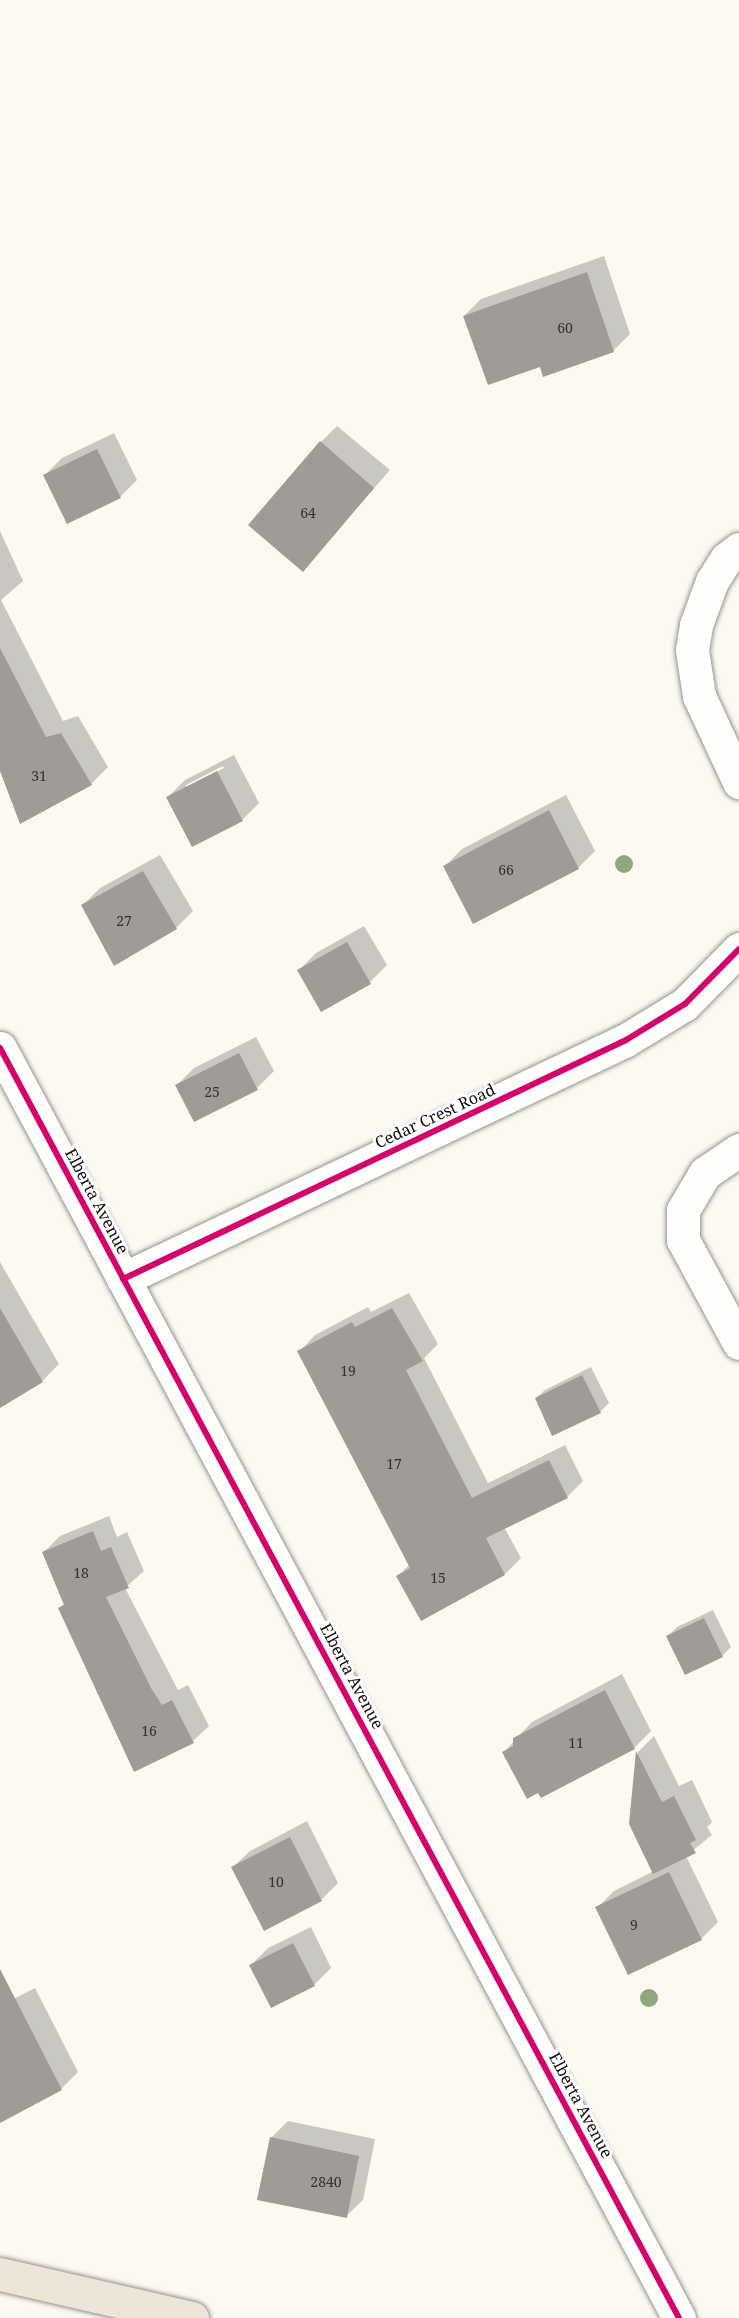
<!DOCTYPE html>
<style>
body{margin:0}
#map{position:relative;width:739px;height:2318px;overflow:hidden;background:#fbf9f2;font-family:"Noto Serif",serif}
div>[style]{position:absolute}
.shadow>*{inset:0;background:#0003}
.building>*{inset:0;background:#9f9c98}
.roads{filter:drop-shadow(0 0 2px #959491) drop-shadow(0 0 2px #959491)}
.minor>*{height:33px;margin:-16.5px;padding:0 16.5px;transform-origin:16.5px;border-radius:16.5px;background:#fefefd}
.major>*{height:33px;margin:-16.5px;padding:0 16.5px;transform-origin:16.5px;border-radius:16.5px;background:#ede5d8}
.cycleway>*{height:6px;margin:-3px;padding:0 3px;transform-origin:3px;border-radius:3px;background:#d6006c}
.trees>*{width:18px;height:18px;margin:-9px;border-radius:50%;background:#8da97c}
span{translate:-50% -50%;white-space:nowrap;text-align:center;line-height:1.15;-webkit-text-stroke:6px #fff;paint-order:stroke}
.number-label{font-size:14px;color:#323230}
.number-label span{-webkit-text-stroke-width:0}
.street-label{font-size:16px;color:#0e0e0e}
</style>
<div id="map">
<div class="shadow">
<div style="clip-path:polygon(604px 256px,630px 334px,613px 351px,540px 365px,464px 316px,481px 299px)"></div>
<div style="clip-path:polygon(337px 426px,390px 470px,303px 570px,321px 442px)"></div>
<div style="clip-path:polygon(114px 433px,137px 480px,120px 497px,45px 475px,62px 458px)"></div>
<div style="clip-path:polygon(0 531px,23px 581px,1px 600px,63px 721px,78px 716px,108px 767px,91px 784px,0 767px)"></div>
<div style="clip-path:polygon(evenodd,234px 755px,259px 803px,242px 820px,193px 845px,168px 797px,185px 780px,234px 755px,223px 766px,224px 768px,186px 788px,186px 785px,223px 766px)"></div>
<div style="clip-path:polygon(566px 795px,595px 851px,578px 868px,445px 866px,462px 849px)"></div>
<div style="clip-path:polygon(160px 855px,193px 911px,176px 928px,83px 905px,100px 888px)"></div>
<div style="clip-path:polygon(364px 926px,387px 965px,370px 982px,299px 970px,316px 953px)"></div>
<div style="clip-path:polygon(256px 1037px,274px 1071px,257px 1088px,177px 1085px,194px 1068px)"></div>
<div style="clip-path:polygon(0 1262px,59px 1364px,42px 1381px,0 1406px)"></div>
<div style="clip-path:polygon(409px 1293px,438px 1344px,424px 1358px,488px 1483px,565px 1445px,583px 1481px,567px 1497px,504px 1527px,521px 1558px,505px 1574px,421px 1619px,398px 1576px,410px 1564px,299px 1352px,315px 1335px,368px 1307px,371px 1312px)"></div>
<div style="clip-path:polygon(591px 1367px,609px 1403px,600px 1412px,536px 1398px,545px 1390px)"></div>
<div style="clip-path:polygon(109px 1516px,117px 1537px,127px 1532px,144px 1571px,125px 1588px,178px 1690px,188px 1685px,209px 1726px,193px 1741px,60px 1608px,65px 1603px,44px 1552px,60px 1536px)"></div>
<div style="clip-path:polygon(713px 1610px,731px 1647px,722px 1656px,668px 1636px,677px 1627px)"></div>
<div style="clip-path:polygon(622px 1674px,651px 1731px,634px 1748px,504px 1752px,532px 1722px)"></div>
<div style="clip-path:polygon(654px 1736px,679px 1786px,692px 1780px,712px 1822px,707px 1827px,712px 1835px,686px 1856px,718px 1922px,701px 1939px,597px 1908px,614px 1891px,654px 1871px,630px 1824px,638px 1752px)"></div>
<div style="clip-path:polygon(307px 1821px,338px 1883px,321px 1900px,233px 1867px,250px 1851px)"></div>
<div style="clip-path:polygon(311px 1927px,331px 1968px,314px 1985px,251px 1965px,268px 1948px)"></div>
<div style="clip-path:polygon(35px 1988px,78px 2072px,61px 2089px,0 2101px,0 2006px)"></div>
<div style="clip-path:polygon(288px 2121px,375px 2139px,363px 2200px,346px 2216px,271px 2138px)"></div>
</div>
<div class="building">
<div style="clip-path:polygon(587px 272px,614px 352px,543px 377px,540px 367px,488px 385px,463px 316px)"></div>
<div style="clip-path:polygon(320px 441px,374px 488px,303px 572px,248px 525px)"></div>
<div style="clip-path:polygon(97px 449px,121px 498px,67px 524px,43px 475px)"></div>
<div style="clip-path:polygon(0 648px,46px 737px,61px 733px,92px 785px,20px 824px,0 771px)"></div>
<div style="clip-path:polygon(217px 771px,243px 821px,192px 847px,166px 797px)"></div>
<div style="clip-path:polygon(549px 810px,579px 869px,473px 924px,443px 866px)"></div>
<div style="clip-path:polygon(143px 871px,177px 929px,114px 966px,81px 905px)"></div>
<div style="clip-path:polygon(347px 942px,371px 984px,321px 1012px,297px 970px)"></div>
<div style="clip-path:polygon(239px 1053px,258px 1090px,194px 1122px,175px 1085px)"></div>
<div style="clip-path:polygon(0 1308px,43px 1382px,0 1408px)"></div>
<div style="clip-path:polygon(392px 1308px,423px 1361px,406px 1370px,472px 1498px,549px 1460px,568px 1498px,486px 1538px,505px 1575px,421px 1621px,396px 1576px,410px 1568px,297px 1351px,352px 1322px,355px 1327px)"></div>
<div style="clip-path:polygon(582px 1375px,601px 1413px,552px 1436px,535px 1398px)"></div>
<div style="clip-path:polygon(93px 1531px,101px 1551px,111px 1547px,129px 1588px,106px 1597px,151px 1688px,162px 1705px,172px 1700px,194px 1743px,134px 1772px,58px 1608px,64px 1605px,42px 1552px)"></div>
<div style="clip-path:polygon(704px 1618px,723px 1657px,685px 1675px,666px 1636px)"></div>
<div style="clip-path:polygon(605px 1690px,635px 1749px,541px 1798px,538px 1793px,527px 1799px,502px 1752px,513px 1746px,513px 1738px)"></div>
<div style="clip-path:polygon(636px 1751px,662px 1802px,674px 1796px,696px 1840px,690px 1843px,696px 1853px,653px 1874px,629px 1824px)"></div>
<div style="clip-path:polygon(290px 1837px,322px 1901px,264px 1931px,231px 1867px)"></div>
<div style="clip-path:polygon(669px 1872px,702px 1940px,628px 1975px,595px 1907px)"></div>
<div style="clip-path:polygon(293px 1943px,315px 1986px,271px 2008px,249px 1965px)"></div>
<div style="clip-path:polygon(0 1969px,62px 2090px,0 2123px)"></div>
<div style="clip-path:polygon(270px 2137px,359px 2156px,347px 2218px,257px 2200px)"></div>
</div>
<div class="roads">
<div class="minor">
<div style="left:739px;top:549px;width:16px;rotate:142deg"></div>
<div style="left:726px;top:559px;width:26px;rotate:122deg"></div>
<div style="left:712px;top:581px;width:47px;rotate:110deg"></div>
<div style="left:696px;top:625px;width:25px;rotate:99deg"></div>
<div style="left:692px;top:650px;width:47px;rotate:81.3deg"></div>
<div style="left:699px;top:696px;width:95px;rotate:65.1deg"></div>
<div style="left:0;top:1048px;width:1440px;rotate:61.87deg"></div>
<div style="left:739px;top:1150px;width:41px;rotate:145.9deg"></div>
<div style="left:705px;top:1173px;width:43px;rotate:120.7deg"></div>
<div style="left:683px;top:1210px;width:30px;rotate:90deg"></div>
<div style="left:683px;top:1240px;width:117px;rotate:61.5deg"></div>
<div style="left:123px;top:1279px;width:557px;rotate:-25.41deg"></div>
<div style="left:626px;top:1040px;width:69px;rotate:-31.4deg"></div>
<div style="left:685px;top:1004px;width:77px;rotate:-45.5deg"></div>
</div>
<div class="major">
<div style="left:0;top:2274px;width:197px;rotate:12.9deg"></div>
</div>
</div>
<div class="cycleway">
<div style="left:0;top:1048px;width:1440px;rotate:61.87deg"></div>
<div style="left:123px;top:1279px;width:557px;rotate:-25.41deg"></div>
<div style="left:626px;top:1040px;width:69px;rotate:-31.4deg"></div>
<div style="left:685px;top:1004px;width:77px;rotate:-45.5deg"></div>
</div>
<div class="trees">
<div style="left:624px;top:864px"></div>
<div style="left:649px;top:1998px"></div>
</div>
<div class="number-label">
<span style="left:565px;top:328px">60</span>
<span style="left:308px;top:513px">64</span>
<span style="left:39px;top:776px">31</span>
<span style="left:506px;top:870px">66</span>
<span style="left:124px;top:921px">27</span>
<span style="left:212px;top:1092px">25</span>
<span style="left:348px;top:1371px">19</span>
<span style="left:394px;top:1464px">17</span>
<span style="left:81px;top:1573px">18</span>
<span style="left:438px;top:1578px">15</span>
<span style="left:149px;top:1731px">16</span>
<span style="left:576px;top:1743px">11</span>
<span style="left:276px;top:1882px">10</span>
<span style="left:634px;top:1925px">9</span>
<span style="left:326px;top:2182px">2840</span>
</div>
<div class="street-label">
<span style="left:435px;top:1116px;rotate:-25deg">Cedar Crest Road</span>
<span style="left:97px;top:1201px;rotate:62deg">Elberta Avenue</span>
<span style="left:352px;top:1676px;rotate:62deg">Elberta Avenue</span>
<span style="left:581px;top:2105px;rotate:62deg">Elberta Avenue</span>
</div>
</div>
